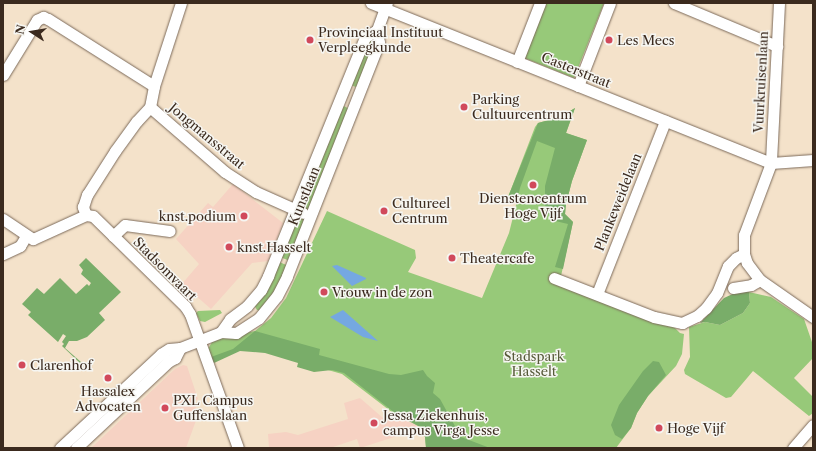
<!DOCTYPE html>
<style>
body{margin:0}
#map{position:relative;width:816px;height:451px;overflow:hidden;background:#f4e2ca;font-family:"Libre Caslon Text",serif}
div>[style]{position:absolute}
.built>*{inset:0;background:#f6d2c3}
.green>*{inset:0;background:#97c979}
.forest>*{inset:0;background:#79ad69}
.water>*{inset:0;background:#75a8e1}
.roads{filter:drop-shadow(0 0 1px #7c6a5a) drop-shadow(0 0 1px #7c6a5a)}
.minor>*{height:11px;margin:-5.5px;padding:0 5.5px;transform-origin:5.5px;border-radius:5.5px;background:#fff}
.dots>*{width:11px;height:11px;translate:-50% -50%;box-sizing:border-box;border:2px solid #f6f6f2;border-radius:50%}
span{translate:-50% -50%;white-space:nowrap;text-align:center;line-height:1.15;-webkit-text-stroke:3px #f6f6f2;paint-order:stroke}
.poi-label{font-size:13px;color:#3b2a1e}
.left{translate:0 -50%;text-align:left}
.right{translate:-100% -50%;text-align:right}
.street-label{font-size:13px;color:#3b2a1e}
.park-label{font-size:13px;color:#575a39}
.frame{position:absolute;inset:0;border:4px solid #3b2a1e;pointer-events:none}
.north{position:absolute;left:12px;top:12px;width:40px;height:40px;-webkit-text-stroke:3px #f6f6f2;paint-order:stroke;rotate:282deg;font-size:11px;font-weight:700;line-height:16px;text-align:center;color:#3b2a1e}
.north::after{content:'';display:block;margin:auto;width:14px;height:18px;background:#3b2a1e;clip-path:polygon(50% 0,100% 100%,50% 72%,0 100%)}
</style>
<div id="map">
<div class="built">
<div style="clip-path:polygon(233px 184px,283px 223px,268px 261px,252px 263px,211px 309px,195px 295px,187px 302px,178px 294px,184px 287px,181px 285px,199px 264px,176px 239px,208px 203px,213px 207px)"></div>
<div style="clip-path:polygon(183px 365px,187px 366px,198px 399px,194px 401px,198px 415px,186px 448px,91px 448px,175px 369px)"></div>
<div style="clip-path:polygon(360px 398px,383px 418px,395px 413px,422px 428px,360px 448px,357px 439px,330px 448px,269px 448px,268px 434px,286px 432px,298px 435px,348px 419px,344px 403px)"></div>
</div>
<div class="green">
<div style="clip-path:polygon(546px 3px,604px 3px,574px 78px,522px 57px)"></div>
<div style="clip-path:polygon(371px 37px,375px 40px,358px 88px,349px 84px)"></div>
<div style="clip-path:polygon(344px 106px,349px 109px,309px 209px,307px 210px,302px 206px,342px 107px)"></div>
<div style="clip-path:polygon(575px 108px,566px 133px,587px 140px,572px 181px,566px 204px,565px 214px,573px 222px,561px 276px,647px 320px,673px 326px,680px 333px,684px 334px,682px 354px,676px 366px,648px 396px,637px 413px,631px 428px,616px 448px,426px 448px,425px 437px,422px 428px,393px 413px,342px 374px,265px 352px,240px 349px,212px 363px,208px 349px,212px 342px,223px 337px,255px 331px,271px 318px,286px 298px,327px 211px,415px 250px,416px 258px,408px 272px,482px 298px,509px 233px,517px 201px,508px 197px,535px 127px,538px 123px,560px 117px)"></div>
<div style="clip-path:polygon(298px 217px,301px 217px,305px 219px,290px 261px,280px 257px)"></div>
<div style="clip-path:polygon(279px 262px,289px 266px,283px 279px,260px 311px,257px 310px,254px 305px)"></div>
<div style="clip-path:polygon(749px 292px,771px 297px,804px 319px,813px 345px,813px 358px,794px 378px,813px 397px,813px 413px,809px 416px,753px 371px,731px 397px,726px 398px,685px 374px,684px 370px,690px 357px,689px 327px,705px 322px,720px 325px,743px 313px,750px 303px)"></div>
<div style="clip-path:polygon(220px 310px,222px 313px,205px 322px,200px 321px,196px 313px,198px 311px)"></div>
</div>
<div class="forest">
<div style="clip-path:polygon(575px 108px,566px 133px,587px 140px,572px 181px,566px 204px,565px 214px,573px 222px,563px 269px,555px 267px,568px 224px,551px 220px,545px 205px,545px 186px,555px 148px,537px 141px,520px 188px,517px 201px,508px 197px,538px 123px,560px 117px)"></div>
<div style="clip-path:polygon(86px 258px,121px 292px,99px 313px,105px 320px,87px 337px,77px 341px,69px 341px,65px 348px,81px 362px,80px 363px,62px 346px,64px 344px,62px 342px,66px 336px,63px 334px,58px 342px,28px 315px,31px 312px,22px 304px,37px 288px,44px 294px,60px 278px,76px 294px,87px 284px,89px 286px,91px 283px,81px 274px,83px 270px,79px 265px)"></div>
<div style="clip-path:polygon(737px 292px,749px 292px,750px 303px,743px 313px,720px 325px,705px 322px,700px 323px,724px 298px)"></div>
<div style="clip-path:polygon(255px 331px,320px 349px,319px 355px,389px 374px,401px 375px,423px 370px,427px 376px,435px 383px,433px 393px,440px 399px,461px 437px,490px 448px,426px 448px,425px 437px,422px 428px,395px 413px,344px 373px,332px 370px,314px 372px,297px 367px,298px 363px,265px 353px,240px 351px,214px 363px,211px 357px,233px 349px)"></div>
<div style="clip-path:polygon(653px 361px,659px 362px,666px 375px,648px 396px,637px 413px,631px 428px,622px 439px,615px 435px,611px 425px,619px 405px,643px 371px)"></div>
</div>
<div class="water">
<div style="clip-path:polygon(337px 265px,366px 278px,366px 279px,352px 286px,332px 266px)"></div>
<div style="clip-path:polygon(343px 310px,378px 341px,363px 337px,330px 317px)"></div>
</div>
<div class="roads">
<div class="minor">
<div style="left:371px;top:3px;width:431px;rotate:21.8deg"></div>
<div style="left:771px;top:163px;width:42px;rotate:-4.1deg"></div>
<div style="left:674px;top:3px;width:112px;rotate:22.7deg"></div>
<div style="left:779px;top:3px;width:160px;rotate:92.9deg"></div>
<div style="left:771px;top:163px;width:77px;rotate:110.6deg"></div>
<div style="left:744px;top:235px;width:19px;rotate:90deg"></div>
<div style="left:744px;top:254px;width:9px;rotate:72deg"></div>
<div style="left:747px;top:263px;width:21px;rotate:53deg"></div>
<div style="left:760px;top:280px;width:65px;rotate:34.9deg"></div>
<div style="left:517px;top:62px;width:63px;rotate:-68.7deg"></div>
<div style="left:3px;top:75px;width:65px;rotate:-58.3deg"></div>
<div style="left:37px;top:20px;width:7px;rotate:-27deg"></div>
<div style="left:43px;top:17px;width:5px;rotate:22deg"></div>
<div style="left:48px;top:19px;width:125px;rotate:32.3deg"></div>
<div style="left:578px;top:86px;width:89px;rotate:-68.9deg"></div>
<div style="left:150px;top:107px;width:99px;rotate:40.9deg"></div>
<div style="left:225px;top:172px;width:37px;rotate:33deg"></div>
<div style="left:256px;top:192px;width:51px;rotate:24.1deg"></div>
<div style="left:86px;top:215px;width:9px;rotate:-111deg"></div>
<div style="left:83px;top:207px;width:13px;rotate:-72deg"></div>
<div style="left:87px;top:195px;width:52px;rotate:-57.5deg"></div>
<div style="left:115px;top:151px;width:37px;rotate:-54deg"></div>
<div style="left:137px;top:121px;width:19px;rotate:-47deg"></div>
<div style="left:150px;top:107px;width:21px;rotate:-79deg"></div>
<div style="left:154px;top:86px;width:87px;rotate:-72deg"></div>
<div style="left:3px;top:219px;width:36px;rotate:34deg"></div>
<div style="left:33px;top:239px;width:58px;rotate:-24.4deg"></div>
<div style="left:86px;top:215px;width:7px;rotate:8deg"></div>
<div style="left:93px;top:216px;width:129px;rotate:44.4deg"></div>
<div style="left:185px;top:306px;width:9px;rotate:58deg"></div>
<div style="left:190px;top:314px;width:142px;rotate:70.3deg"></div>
<div style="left:113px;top:236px;width:16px;rotate:-43deg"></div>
<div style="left:125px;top:225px;width:45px;rotate:7.6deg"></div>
<div style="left:3px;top:254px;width:19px;rotate:-25deg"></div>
<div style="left:20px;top:246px;width:12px;rotate:-59deg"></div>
<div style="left:554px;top:278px;width:107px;rotate:21.3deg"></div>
<div style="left:654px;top:317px;width:29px;rotate:12deg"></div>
<div style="left:682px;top:323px;width:17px;rotate:-25deg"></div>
<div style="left:697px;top:316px;width:12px;rotate:-42deg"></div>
<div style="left:706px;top:308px;width:19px;rotate:-54deg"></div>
<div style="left:717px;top:293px;width:29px;rotate:-68deg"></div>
<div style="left:728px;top:266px;width:11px;rotate:-45deg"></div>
<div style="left:736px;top:258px;width:9px;rotate:-27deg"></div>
<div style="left:733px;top:288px;width:18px;rotate:-9deg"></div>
<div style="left:751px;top:285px;width:10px;rotate:-29deg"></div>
<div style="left:597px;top:294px;width:186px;rotate:-68.5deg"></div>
<div style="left:221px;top:332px;width:16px;rotate:-55deg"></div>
<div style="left:230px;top:319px;width:21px;rotate:-37deg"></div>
<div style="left:247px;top:306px;width:21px;rotate:-49deg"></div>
<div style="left:261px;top:290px;width:16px;rotate:-63deg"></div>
<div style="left:268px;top:276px;width:258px;rotate:-67.9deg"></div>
<div style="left:365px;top:37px;width:14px;rotate:-30deg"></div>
<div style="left:60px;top:448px;width:138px;rotate:-42.9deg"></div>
<div style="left:161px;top:354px;width:9px;rotate:-32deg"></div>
<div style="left:169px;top:349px;width:11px;rotate:-5deg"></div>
<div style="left:180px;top:348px;width:44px;rotate:-21.3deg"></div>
<div style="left:221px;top:332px;width:15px;rotate:4deg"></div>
<div style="left:236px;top:333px;width:27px;rotate:-33deg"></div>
<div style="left:259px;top:318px;width:28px;rotate:-51deg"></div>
<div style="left:277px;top:296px;width:22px;rotate:-63deg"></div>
<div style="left:287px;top:276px;width:251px;rotate:-68.5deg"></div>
<div style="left:379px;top:43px;width:13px;rotate:-99deg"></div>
<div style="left:377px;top:30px;width:29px;rotate:-70deg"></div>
<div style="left:76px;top:448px;width:127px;rotate:-43.1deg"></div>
<div style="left:169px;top:361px;width:7px;rotate:-27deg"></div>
<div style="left:175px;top:358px;width:11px;rotate:-63deg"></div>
<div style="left:793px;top:448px;width:30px;rotate:-49deg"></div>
</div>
</div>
<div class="dots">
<div style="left:310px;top:40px;background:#d1495b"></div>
<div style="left:609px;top:40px;background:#d1495b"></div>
<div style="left:464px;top:107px;background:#d1495b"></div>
<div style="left:533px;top:185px;background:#d1495b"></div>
<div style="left:384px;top:211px;background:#d1495b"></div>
<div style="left:244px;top:216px;background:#d1495b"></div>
<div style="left:229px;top:247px;background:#d1495b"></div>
<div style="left:452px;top:258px;background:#d1495b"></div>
<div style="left:324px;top:292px;background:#d1495b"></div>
<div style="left:22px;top:365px;background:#d1495b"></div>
<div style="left:108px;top:378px;background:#d1495b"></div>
<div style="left:165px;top:408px;background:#d1495b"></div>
<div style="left:374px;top:423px;background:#d1495b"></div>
<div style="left:659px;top:428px;background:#d1495b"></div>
</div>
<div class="poi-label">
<span class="left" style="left:318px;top:40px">Provinciaal Instituut<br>Verpleegkunde</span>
<span class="left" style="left:617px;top:40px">Les Mecs</span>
<span class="left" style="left:472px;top:107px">Parking<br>Cultuurcentrum</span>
<span style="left:533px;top:206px">Dienstencentrum<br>Hoge Vijf</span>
<span class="left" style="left:392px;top:211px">Cultureel<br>Centrum</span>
<span class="right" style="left:236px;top:216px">knst.podium</span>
<span class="left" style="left:237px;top:247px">knst.Hasselt</span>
<span class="left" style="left:460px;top:258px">Theatercafe</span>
<span class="left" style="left:332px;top:292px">Vrouw in de zon</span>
<span class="left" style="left:30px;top:365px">Clarenhof</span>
<span style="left:108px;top:399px">Hassalex<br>Advocaten</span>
<span class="left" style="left:173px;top:408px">PXL Campus<br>Guffenslaan</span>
<span class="left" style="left:383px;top:423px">Jessa Ziekenhuis,<br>campus Virga Jesse</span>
<span class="left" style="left:667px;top:428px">Hoge Vijf</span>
</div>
<div class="street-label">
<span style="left:576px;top:70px;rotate:22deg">Casterstraat</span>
<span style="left:761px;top:82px;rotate:-87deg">Vuurkruisenlaan</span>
<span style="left:207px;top:136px;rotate:40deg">Jongmansstraat</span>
<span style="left:304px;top:196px;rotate:-68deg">Kunstlaan</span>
<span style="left:618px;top:202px;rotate:-68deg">Plankeweidelaan</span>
<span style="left:165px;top:269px;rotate:45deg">Stadsomvaart</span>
</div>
<div class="park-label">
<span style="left:534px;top:364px">Stadspark<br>Hasselt</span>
</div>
<div class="frame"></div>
<div class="north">N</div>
</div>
